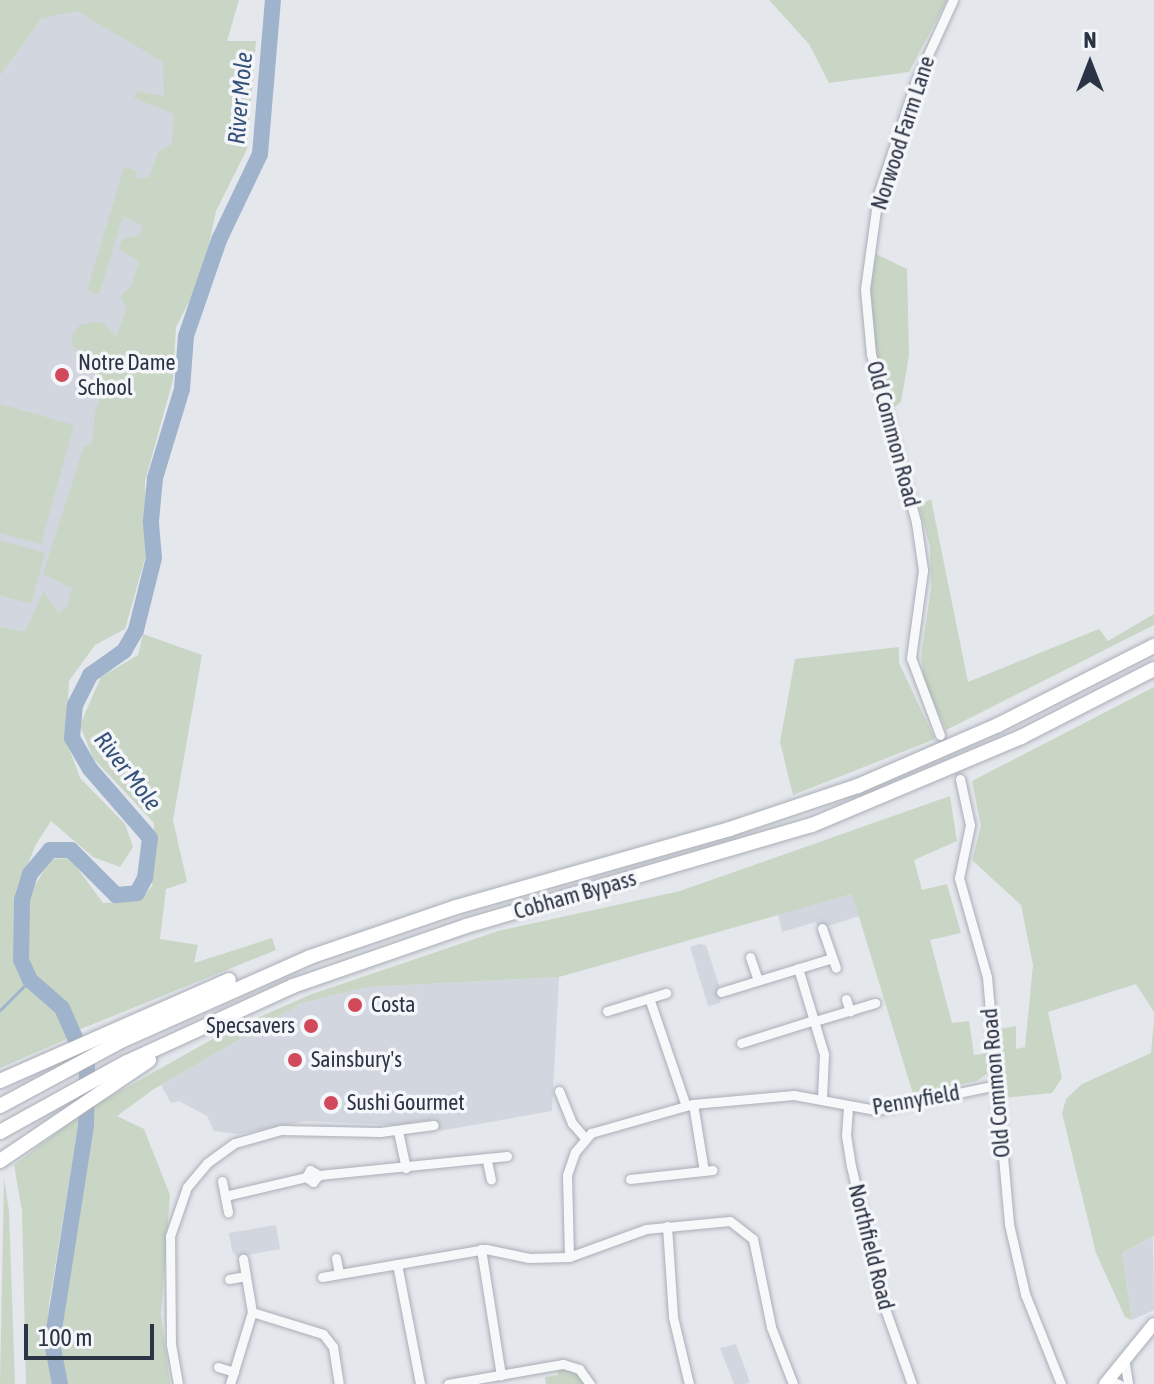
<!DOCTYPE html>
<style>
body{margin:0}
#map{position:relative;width:1154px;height:1384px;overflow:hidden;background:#e4e7ec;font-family:"Asap Condensed",sans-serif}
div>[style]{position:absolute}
.built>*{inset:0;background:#d2d6de}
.green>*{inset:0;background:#c9d6c5}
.stream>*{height:3px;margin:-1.5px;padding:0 1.5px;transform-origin:1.5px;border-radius:1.5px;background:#9fb4cc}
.river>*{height:16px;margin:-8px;padding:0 8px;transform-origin:8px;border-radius:8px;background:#9fb4cc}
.roads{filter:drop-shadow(0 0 2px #a9aeb7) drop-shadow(0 0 2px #a9aeb7)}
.minor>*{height:9px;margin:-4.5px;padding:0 4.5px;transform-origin:4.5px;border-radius:4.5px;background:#f7f8fa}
.major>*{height:12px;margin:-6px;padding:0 6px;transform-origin:6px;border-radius:6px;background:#fff}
.highway>*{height:14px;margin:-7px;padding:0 7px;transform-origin:7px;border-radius:7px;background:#fff}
.dots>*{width:22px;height:22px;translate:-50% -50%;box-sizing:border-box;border:4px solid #f4f6f9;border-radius:50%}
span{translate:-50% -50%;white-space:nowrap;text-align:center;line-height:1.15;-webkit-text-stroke:7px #f4f6f9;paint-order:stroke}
.street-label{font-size:22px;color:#2b3445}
.poi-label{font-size:22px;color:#2b3445}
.left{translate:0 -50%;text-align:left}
.right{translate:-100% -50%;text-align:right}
.water-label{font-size:24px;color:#34527a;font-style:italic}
.north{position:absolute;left:1050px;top:24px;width:80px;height:80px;-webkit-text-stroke:6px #f4f6f9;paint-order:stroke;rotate:0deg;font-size:22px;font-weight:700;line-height:32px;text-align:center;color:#2b3445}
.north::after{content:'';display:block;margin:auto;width:28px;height:36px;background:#2b3445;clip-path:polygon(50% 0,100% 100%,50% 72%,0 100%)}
.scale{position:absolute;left:24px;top:1324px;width:130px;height:36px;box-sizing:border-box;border:4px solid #2b3445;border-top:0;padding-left:10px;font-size:24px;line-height:28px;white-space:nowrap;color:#2b3445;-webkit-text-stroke:6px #f4f6f9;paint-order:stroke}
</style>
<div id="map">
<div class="built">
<div style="clip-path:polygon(74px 0,184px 53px,185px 109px,80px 625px,0 643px,0 76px,42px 18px)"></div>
<div style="clip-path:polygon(853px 894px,859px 916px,819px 929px,816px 922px,782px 932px,778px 914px)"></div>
<div style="clip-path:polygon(699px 944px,706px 945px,722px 995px,720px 1003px,708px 1006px,690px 947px)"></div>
<div style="clip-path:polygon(559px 977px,552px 1111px,439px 1131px,436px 1119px,395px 1125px,306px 1121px,239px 1134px,214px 1131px,207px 1116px,179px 1101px,171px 1103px,161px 1085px,302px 1003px,368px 987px)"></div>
<div style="clip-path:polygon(276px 1225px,280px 1249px,237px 1257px,232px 1251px,229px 1233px)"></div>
<div style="clip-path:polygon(1153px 1237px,1154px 1310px,1132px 1320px,1122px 1253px)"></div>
<div style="clip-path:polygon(736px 1344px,750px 1382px,745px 1384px,734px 1384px,720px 1348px)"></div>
</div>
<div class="green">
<div style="clip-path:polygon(0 0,239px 0,227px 41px,256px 41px,247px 149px,216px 211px,202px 277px,176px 327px,173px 380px,145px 481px,146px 555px,125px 629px,95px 645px,69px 681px,66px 740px,80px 778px,125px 824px,133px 847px,120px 867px,93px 857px,51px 821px,35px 846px,15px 898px,17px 955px,26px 982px,58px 1010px,69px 1038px,0 1068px,0 627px,25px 632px,44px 591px,58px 613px,67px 607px,72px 588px,43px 574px,84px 446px,92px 444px,95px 411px,103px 392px,90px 354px,73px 347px,71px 336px,80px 325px,94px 322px,104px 323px,116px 337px,127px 308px,120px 297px,131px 286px,139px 262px,119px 249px,122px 239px,140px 235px,143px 226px,123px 216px,99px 295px,87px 291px,124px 167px,137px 171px,135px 179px,149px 177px,158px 152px,172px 144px,174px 114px,134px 98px,138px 91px,164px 96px,163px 62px,77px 11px,42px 18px,0 76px)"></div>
<div style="clip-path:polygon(769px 0,947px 0,909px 72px,829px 83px,809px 44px)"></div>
<div style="clip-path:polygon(876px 254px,907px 269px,909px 355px,901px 402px,892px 409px,877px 358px,869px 299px)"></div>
<div style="clip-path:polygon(0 404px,74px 425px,41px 544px,0 533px)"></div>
<div style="clip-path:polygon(931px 499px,968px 682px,1099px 629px,1108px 641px,1154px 614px,1154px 625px,946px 730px,924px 680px,921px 656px,931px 588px,930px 547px,919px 506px)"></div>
<div style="clip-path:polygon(0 540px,45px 553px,31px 604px,0 595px)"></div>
<div style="clip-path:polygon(143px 634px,202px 655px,173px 820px,187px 882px,166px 889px,160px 939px,198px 945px,194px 963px,272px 938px,276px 950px,76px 1031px,57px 997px,34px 975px,26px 950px,29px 895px,51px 859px,70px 858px,103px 903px,139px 901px,152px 886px,154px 823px,93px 758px,80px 725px,101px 677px,138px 655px)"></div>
<div style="clip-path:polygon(899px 647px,899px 663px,935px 739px,793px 795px,780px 742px,795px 659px)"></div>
<div style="clip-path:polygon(1154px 687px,1154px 1012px,1136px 984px,1048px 1012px,1062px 1078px,1052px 1093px,1004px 1098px,996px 1030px,1016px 1026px,1016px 1049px,1025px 1047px,1033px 965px,1021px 905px,972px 860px,981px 826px,972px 781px)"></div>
<div style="clip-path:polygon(950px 796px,957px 841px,914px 860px,922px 890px,947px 884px,961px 933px,930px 940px,952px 1023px,969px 1021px,974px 1055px,989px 1053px,988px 1073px,977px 1081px,913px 1094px,852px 894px,559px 977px,368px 987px,302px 1003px,154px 1089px,117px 1116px,144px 1129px,170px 1195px,161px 1314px,170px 1384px,68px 1384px,60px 1348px,92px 1107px,225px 1032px,312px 994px,498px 931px,680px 891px)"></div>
<div style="clip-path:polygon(1154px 1020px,1154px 1236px,1122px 1253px,1132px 1320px,1125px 1317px,1096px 1253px,1062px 1113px,1066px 1099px,1082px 1084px,1151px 1053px)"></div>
<div style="clip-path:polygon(80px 1115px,49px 1304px,47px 1349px,54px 1384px,26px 1384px,22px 1211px,14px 1165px)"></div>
<div style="clip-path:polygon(4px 1178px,9px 1211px,15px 1384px,0 1384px)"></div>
<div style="clip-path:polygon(557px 1368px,577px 1372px,586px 1384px,546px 1384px,545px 1377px,558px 1375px)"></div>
</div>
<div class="stream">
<div style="left:0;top:1010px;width:42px;rotate:-45deg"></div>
</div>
<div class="river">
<div style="left:60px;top:1384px;width:42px;rotate:-101deg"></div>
<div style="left:52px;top:1343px;width:221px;rotate:-81.1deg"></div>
<div style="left:86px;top:1125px;width:60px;rotate:-89deg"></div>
<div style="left:87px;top:1065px;width:62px;rotate:-113.7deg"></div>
<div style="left:62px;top:1008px;width:43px;rotate:-138.8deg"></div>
<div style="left:30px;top:980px;width:22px;rotate:-114deg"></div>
<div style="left:21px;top:960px;width:60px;rotate:-89deg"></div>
<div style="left:22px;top:900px;width:27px;rotate:-73deg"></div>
<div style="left:30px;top:874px;width:31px;rotate:-50deg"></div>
<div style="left:50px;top:850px;width:21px"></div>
<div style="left:71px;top:850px;width:64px;rotate:45deg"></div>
<div style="left:116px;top:895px;width:21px;rotate:-5deg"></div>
<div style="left:137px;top:893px;width:17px;rotate:-62deg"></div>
<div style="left:145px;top:878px;width:40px;rotate:-82.9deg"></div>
<div style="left:150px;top:838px;width:91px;rotate:-131deg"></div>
<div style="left:90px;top:769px;width:36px;rotate:-120deg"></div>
<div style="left:72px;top:738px;width:33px;rotate:-85deg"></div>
<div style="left:75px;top:705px;width:34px;rotate:-63deg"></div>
<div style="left:90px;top:675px;width:42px;rotate:-35.2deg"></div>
<div style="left:124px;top:651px;width:24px;rotate:-60deg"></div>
<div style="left:136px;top:630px;width:74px;rotate:-76deg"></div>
<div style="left:154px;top:558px;width:37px;rotate:-95deg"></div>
<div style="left:151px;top:521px;width:43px;rotate:-84.7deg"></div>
<div style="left:155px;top:478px;width:93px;rotate:-73.1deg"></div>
<div style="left:182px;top:389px;width:53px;rotate:-85.7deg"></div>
<div style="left:186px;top:336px;width:102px;rotate:-71deg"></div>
<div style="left:219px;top:240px;width:95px;rotate:-64.5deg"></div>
<div style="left:260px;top:154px;width:155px;rotate:-85.2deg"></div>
</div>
<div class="roads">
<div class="minor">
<div style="left:940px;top:735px;width:82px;rotate:-110.6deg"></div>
<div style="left:911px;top:658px;width:89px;rotate:-82.2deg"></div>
<div style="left:923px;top:570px;width:49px;rotate:-98.3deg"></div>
<div style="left:916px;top:522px;width:174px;rotate:-105deg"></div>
<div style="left:871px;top:354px;width:65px;rotate:-95.3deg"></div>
<div style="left:865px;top:289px;width:95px;rotate:-82.1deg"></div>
<div style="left:878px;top:195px;width:120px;rotate:-71.6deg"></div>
<div style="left:916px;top:81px;width:89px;rotate:-65.4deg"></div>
<div style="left:960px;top:779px;width:47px;rotate:77.7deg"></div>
<div style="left:970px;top:825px;width:54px;rotate:101.7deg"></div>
<div style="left:959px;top:878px;width:103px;rotate:74.2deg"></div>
<div style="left:987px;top:977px;width:248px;rotate:84.9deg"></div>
<div style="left:1009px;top:1224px;width:72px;rotate:77.1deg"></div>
<div style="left:1025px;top:1294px;width:97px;rotate:68.2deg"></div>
<div style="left:822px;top:928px;width:42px;rotate:70.7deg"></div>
<div style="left:750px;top:957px;width:24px;rotate:71deg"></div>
<div style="left:798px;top:968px;width:90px;rotate:73.2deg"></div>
<div style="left:824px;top:1054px;width:44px;rotate:92.6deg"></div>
<div style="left:721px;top:992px;width:116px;rotate:-17deg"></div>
<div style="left:649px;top:998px;width:114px;rotate:71.1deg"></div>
<div style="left:846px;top:999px;width:13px;rotate:72deg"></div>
<div style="left:607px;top:1011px;width:62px;rotate:-17deg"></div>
<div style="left:815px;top:1021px;width:63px;rotate:-16.7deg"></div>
<div style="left:741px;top:1043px;width:77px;rotate:-17.5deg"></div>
<div style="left:559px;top:1091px;width:35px;rotate:68deg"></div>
<div style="left:572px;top:1123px;width:20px;rotate:49deg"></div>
<div style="left:693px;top:1104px;width:101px;rotate:-5.1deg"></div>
<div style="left:794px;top:1095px;width:83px;rotate:10.4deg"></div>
<div style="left:876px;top:1110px;width:124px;rotate:-11.7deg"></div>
<div style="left:848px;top:1107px;width:28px;rotate:94deg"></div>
<div style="left:846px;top:1135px;width:31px;rotate:81deg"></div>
<div style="left:851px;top:1166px;width:144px;rotate:76.7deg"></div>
<div style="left:884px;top:1306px;width:83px;rotate:70.3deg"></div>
<div style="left:398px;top:1131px;width:38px;rotate:78deg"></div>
<div style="left:487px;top:1161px;width:19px;rotate:78deg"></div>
<div style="left:319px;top:1175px;width:189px;rotate:-5.8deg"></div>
<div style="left:630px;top:1179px;width:83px;rotate:-6.2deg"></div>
<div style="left:222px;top:1181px;width:32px;rotate:79deg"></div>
<div style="left:225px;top:1196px;width:83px;rotate:-13.2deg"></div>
<div style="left:306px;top:1177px;width:8px;rotate:-60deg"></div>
<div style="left:310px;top:1170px;width:10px;rotate:29deg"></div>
<div style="left:319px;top:1175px;width:9px;rotate:131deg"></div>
<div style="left:313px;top:1182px;width:9px;rotate:-144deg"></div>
<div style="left:667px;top:1226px;width:91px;rotate:86.2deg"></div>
<div style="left:673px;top:1317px;width:69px;rotate:76.6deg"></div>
<div style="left:481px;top:1249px;width:128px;rotate:81deg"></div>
<div style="left:569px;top:1257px;width:82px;rotate:-91.4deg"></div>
<div style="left:567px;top:1175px;width:24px;rotate:-71deg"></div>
<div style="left:575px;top:1152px;width:25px;rotate:-50deg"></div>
<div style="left:591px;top:1133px;width:106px;rotate:-15.9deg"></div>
<div style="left:693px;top:1104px;width:68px;rotate:80.7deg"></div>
<div style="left:336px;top:1258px;width:16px;rotate:79deg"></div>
<div style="left:397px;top:1264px;width:122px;rotate:79.1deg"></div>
<div style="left:322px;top:1277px;width:166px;rotate:-9.7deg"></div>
<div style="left:486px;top:1249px;width:44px;rotate:11.8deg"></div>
<div style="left:529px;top:1258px;width:40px;rotate:-1.4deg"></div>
<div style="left:569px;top:1257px;width:82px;rotate:-20deg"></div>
<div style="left:646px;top:1229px;width:84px;rotate:-5.4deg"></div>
<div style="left:730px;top:1221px;width:29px;rotate:38deg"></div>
<div style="left:753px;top:1239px;width:90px;rotate:78.4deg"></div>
<div style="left:771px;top:1327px;width:61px;rotate:68.9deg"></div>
<div style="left:229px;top:1279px;width:17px;rotate:-10deg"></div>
<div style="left:252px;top:1312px;width:74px;rotate:17.2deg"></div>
<div style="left:323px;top:1334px;width:16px;rotate:52deg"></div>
<div style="left:333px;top:1347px;width:37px;rotate:81deg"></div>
<div style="left:1124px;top:1358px;width:26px;rotate:81deg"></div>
<div style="left:218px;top:1367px;width:17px;rotate:17deg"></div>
<div style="left:1108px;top:1380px;width:12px;rotate:20deg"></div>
<div style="left:178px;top:1384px;width:40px;rotate:-100deg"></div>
<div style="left:171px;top:1345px;width:109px;rotate:-90.5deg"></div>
<div style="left:170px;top:1236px;width:52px;rotate:-70.9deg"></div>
<div style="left:187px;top:1187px;width:31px;rotate:-50deg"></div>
<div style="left:207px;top:1163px;width:34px;rotate:-36deg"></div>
<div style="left:235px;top:1143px;width:48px;rotate:-15.8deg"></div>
<div style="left:281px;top:1130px;width:99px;rotate:1.2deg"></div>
<div style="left:380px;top:1132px;width:54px;rotate:-7.4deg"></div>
<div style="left:230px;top:1384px;width:75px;rotate:-73deg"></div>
<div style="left:252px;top:1312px;width:54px;rotate:-99.6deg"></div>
<div style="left:448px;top:1384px;width:117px;rotate:-9.9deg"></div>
<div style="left:563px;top:1364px;width:17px;rotate:17deg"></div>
<div style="left:579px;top:1369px;width:19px;rotate:54deg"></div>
</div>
<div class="major">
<div style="left:1105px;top:1384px;width:77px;rotate:-50.8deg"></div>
</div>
<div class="highway">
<div style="left:0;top:1081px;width:250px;rotate:-23.8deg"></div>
<div style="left:0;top:1106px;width:140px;rotate:-28.2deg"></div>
<div style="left:123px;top:1040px;width:205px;rotate:-23.9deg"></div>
<div style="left:310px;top:957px;width:154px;rotate:-18.9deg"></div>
<div style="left:456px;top:907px;width:285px;rotate:-15.9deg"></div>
<div style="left:730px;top:829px;width:135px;rotate:-18.6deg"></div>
<div style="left:858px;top:786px;width:153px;rotate:-23.5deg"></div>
<div style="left:998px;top:725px;width:175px;rotate:-26.9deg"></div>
<div style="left:0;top:1132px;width:145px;rotate:-28.9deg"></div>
<div style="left:127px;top:1062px;width:183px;rotate:-24.6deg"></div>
<div style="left:293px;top:986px;width:183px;rotate:-19.1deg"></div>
<div style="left:466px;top:926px;width:360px;rotate:-16.3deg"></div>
<div style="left:812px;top:825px;width:227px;rotate:-22.8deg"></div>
<div style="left:1021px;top:737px;width:149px;rotate:-27.1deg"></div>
<div style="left:0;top:1161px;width:180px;rotate:-34.1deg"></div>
</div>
</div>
<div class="dots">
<div style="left:62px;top:375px;background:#d1495b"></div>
<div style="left:355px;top:1005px;background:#d1495b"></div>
<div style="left:311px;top:1026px;background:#d1495b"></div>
<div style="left:295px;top:1060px;background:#d1495b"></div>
<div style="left:331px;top:1103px;background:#d1495b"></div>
</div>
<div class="street-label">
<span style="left:903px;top:133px;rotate:-72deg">Norwood Farm Lane</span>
<span style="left:893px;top:434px;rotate:75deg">Old Common Road</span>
<span style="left:575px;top:895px;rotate:-16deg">Cobham Bypass</span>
<span style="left:996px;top:1083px;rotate:-95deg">Old Common Road</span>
<span style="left:916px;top:1100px;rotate:-10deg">Pennyfield</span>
<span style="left:871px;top:1247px;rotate:76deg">Northfield Road</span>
</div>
<div class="poi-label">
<span class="left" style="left:78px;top:375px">Notre Dame<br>School</span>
<span class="left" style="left:371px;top:1005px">Costa</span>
<span class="right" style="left:295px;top:1026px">Specsavers</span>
<span class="left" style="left:311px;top:1060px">Sainsbury's</span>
<span class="left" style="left:347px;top:1103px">Sushi Gourmet</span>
</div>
<div class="water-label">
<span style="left:240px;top:98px;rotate:-85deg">River Mole</span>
<span style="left:128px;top:771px;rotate:52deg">River Mole</span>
</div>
<div class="north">N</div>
<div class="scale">100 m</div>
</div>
